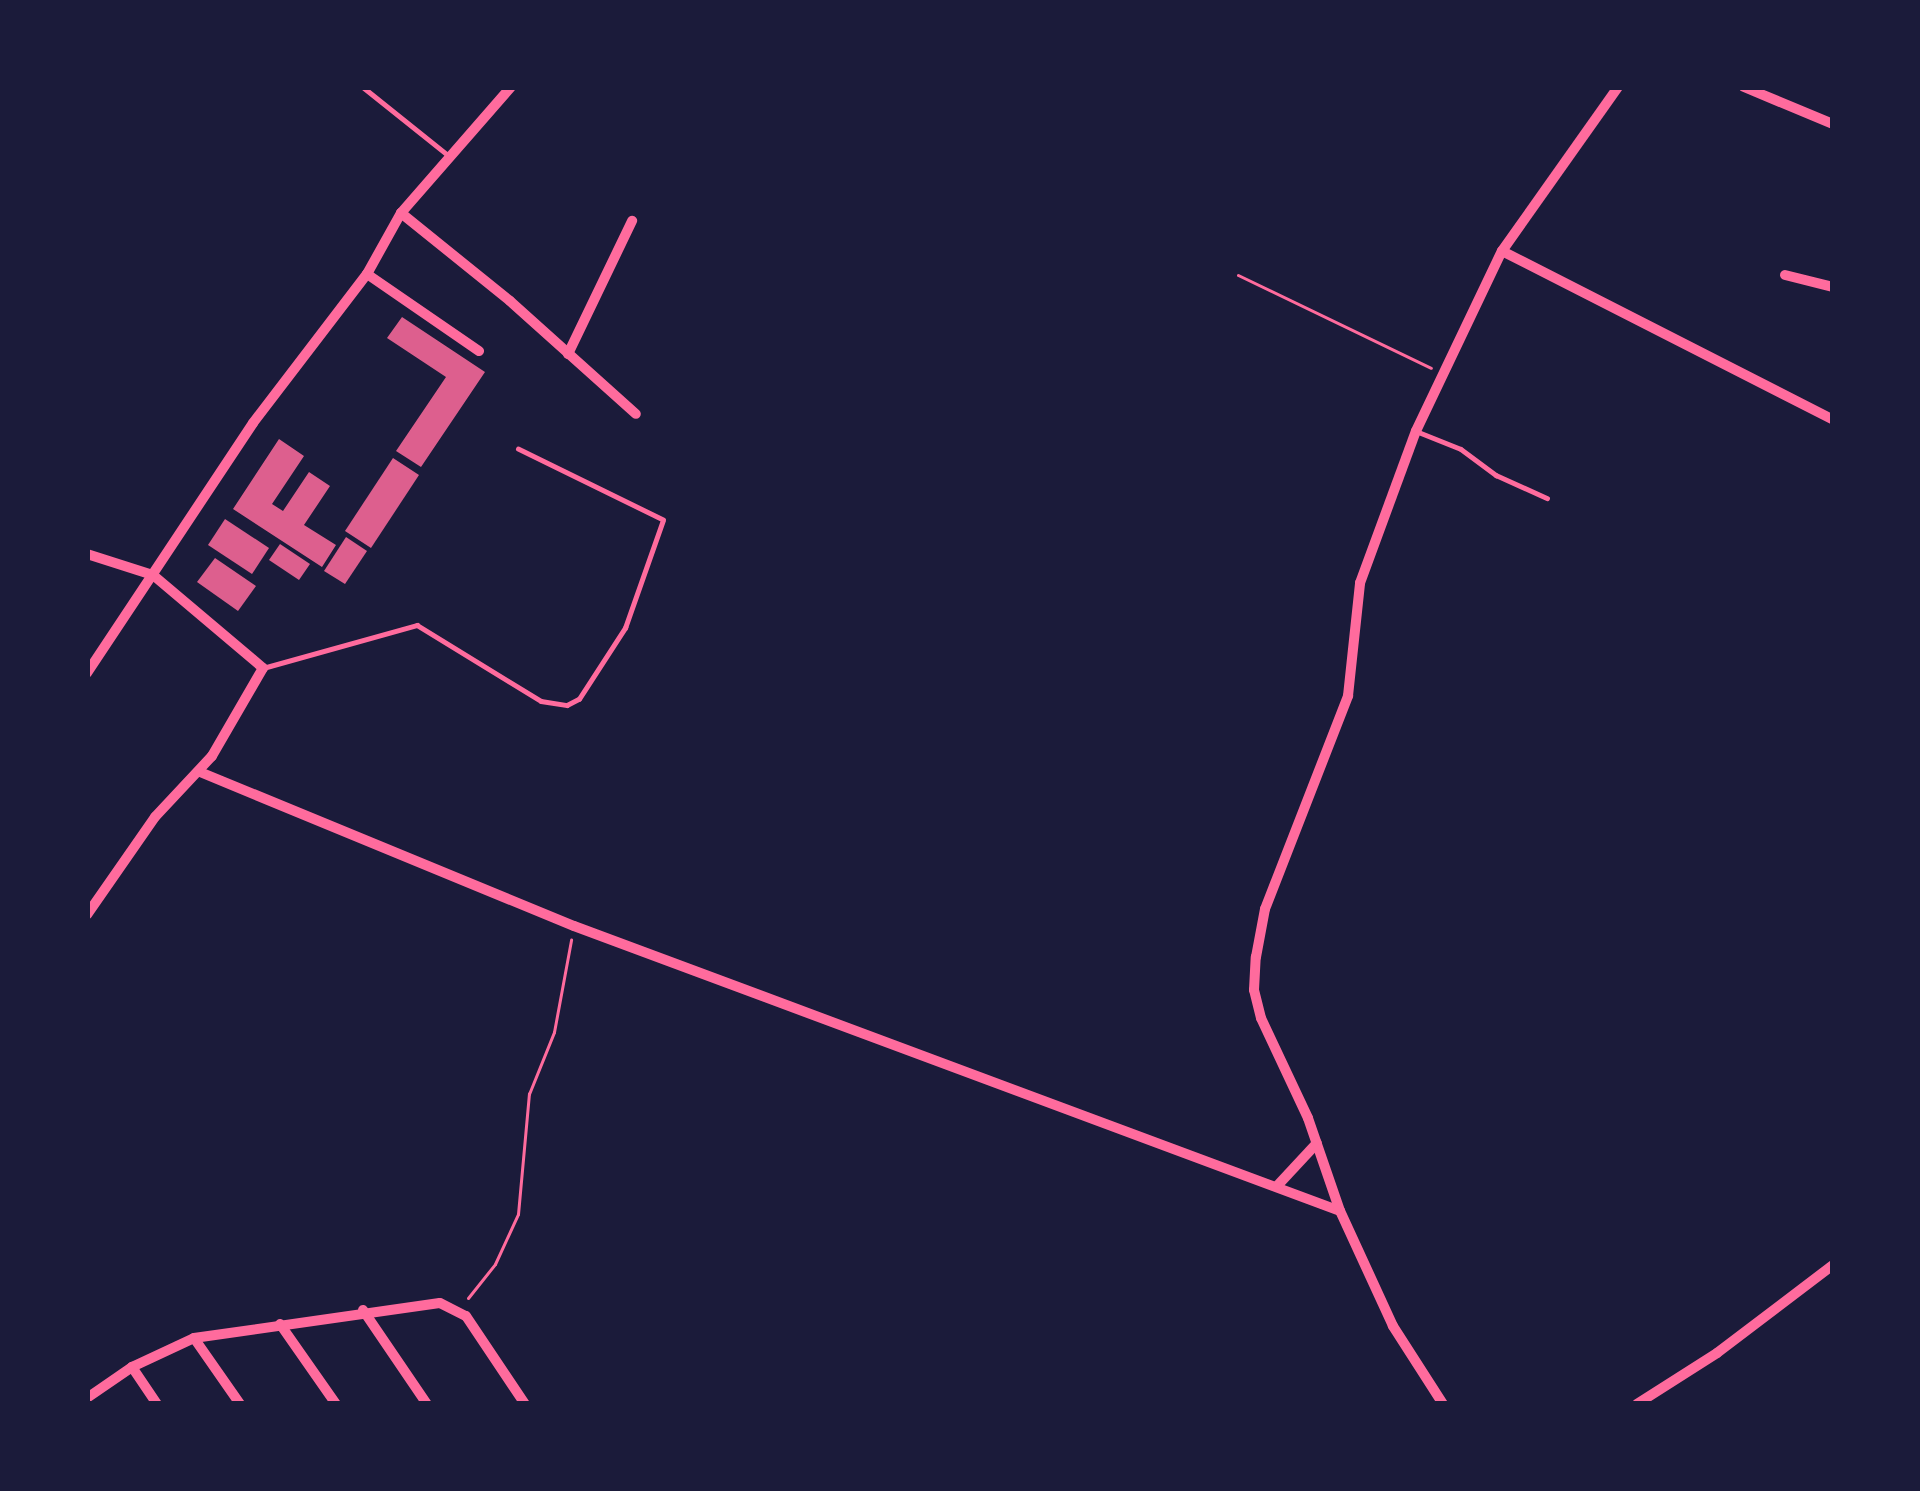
<!DOCTYPE html>
<style>
body{margin:0}
#map{position:relative;width:1920px;height:1491px;overflow:hidden;background:#1b1b3a;font-family:"IBM Plex Sans",sans-serif}
div>[style]{position:absolute}
.building>*{inset:0;background:#dd5f8e}
.path>*{height:3px;margin:-1.5px;padding:0 1.5px;transform-origin:1.5px;border-radius:1.5px;background:#ff6b9d}
.service>*{height:4.5px;margin:-2.25px;padding:0 2.25px;transform-origin:2.25px;border-radius:2.25px;background:#ff6b9d}
.minor>*{height:10px;margin:-5px;padding:0 5px;transform-origin:5px;border-radius:5px;background:#ff6b9d}
span{translate:-50% -50%;white-space:nowrap;text-align:center;line-height:1.15;-webkit-text-stroke:9px #1b1b3a;paint-order:stroke}
.frame{position:absolute;inset:0;border:90px solid #1b1b3a;pointer-events:none}
</style>
<div id="map">
<div class="building">
<div style="clip-path:polygon(402px 317px,485px 372px,421px 467px,396px 451px,446px 377px,387px 338px)"></div>
<div style="clip-path:polygon(279px 439px,304px 456px,272px 504px,283px 511px,309px 472px,330px 486px,304px 525px,336px 545px,322px 567px,233px 509px)"></div>
<div style="clip-path:polygon(393px 458px,419px 475px,371px 548px,345px 531px)"></div>
<div style="clip-path:polygon(225px 519px,269px 548px,252px 574px,208px 545px)"></div>
<div style="clip-path:polygon(346px 537px,367px 551px,345px 584px,324px 571px)"></div>
<div style="clip-path:polygon(280px 544px,310px 564px,299px 580px,269px 560px)"></div>
<div style="clip-path:polygon(215px 558px,256px 586px,238px 611px,197px 582px)"></div>
</div>
<div class="path">
<div style="left:1238px;top:275px;width:214px;rotate:25.7deg"></div>
<div style="left:468px;top:1298px;width:43px;rotate:-51.5deg"></div>
<div style="left:495px;top:1264px;width:55px;rotate:-65.3deg"></div>
<div style="left:518px;top:1214px;width:121px;rotate:-84.8deg"></div>
<div style="left:529px;top:1094px;width:67px;rotate:-68deg"></div>
<div style="left:554px;top:1032px;width:94px;rotate:-79.5deg"></div>
</div>
<div class="service">
<div style="left:363px;top:87px;width:109px;rotate:38.7deg"></div>
<div style="left:1416px;top:431px;width:48px;rotate:21.8deg"></div>
<div style="left:1461px;top:449px;width:44px;rotate:36.6deg"></div>
<div style="left:1496px;top:475px;width:56px;rotate:24.3deg"></div>
<div style="left:263px;top:668px;width:160px;rotate:-15.6deg"></div>
<div style="left:417px;top:625px;width:145px;rotate:31.5deg"></div>
<div style="left:541px;top:701px;width:26px;rotate:9deg"></div>
<div style="left:567px;top:705px;width:13px;rotate:-27deg"></div>
<div style="left:579px;top:699px;width:85px;rotate:-57.1deg"></div>
<div style="left:625px;top:628px;width:114px;rotate:-70.6deg"></div>
<div style="left:663px;top:520px;width:161px;rotate:-153.9deg"></div>
</div>
<div class="minor">
<div style="left:1744px;top:87px;width:96px;rotate:22.6deg"></div>
<div style="left:401px;top:213px;width:140px;rotate:38.9deg"></div>
<div style="left:510px;top:301px;width:169px;rotate:41.9deg"></div>
<div style="left:1502px;top:251px;width:372px;rotate:27deg"></div>
<div style="left:367px;top:274px;width:136px;rotate:34.5deg"></div>
<div style="left:1785px;top:275px;width:49px;rotate:14deg"></div>
<div style="left:568px;top:354px;width:148px;rotate:-64.3deg"></div>
<div style="left:87px;top:554px;width:69px;rotate:17.7deg"></div>
<div style="left:153px;top:575px;width:144px;rotate:40.2deg"></div>
<div style="left:263px;top:668px;width:102px;rotate:120.1deg"></div>
<div style="left:212px;top:756px;width:83px;rotate:133.1deg"></div>
<div style="left:155px;top:817px;width:119px;rotate:124.8deg"></div>
<div style="left:87px;top:673px;width:300px;rotate:-56.4deg"></div>
<div style="left:253px;top:423px;width:188px;rotate:-52.6deg"></div>
<div style="left:367px;top:274px;width:70px;rotate:-60.9deg"></div>
<div style="left:401px;top:213px;width:167px;rotate:-48.9deg"></div>
<div style="left:200px;top:772px;width:404px;rotate:22.4deg"></div>
<div style="left:574px;top:926px;width:817px;rotate:20.41deg"></div>
<div style="left:1278px;top:1185px;width:57px;rotate:-47.1deg"></div>
<div style="left:363px;top:1310px;width:114px;rotate:55.8deg"></div>
<div style="left:280px;top:1324px;width:98px;rotate:55deg"></div>
<div style="left:194px;top:1338px;width:80px;rotate:55.1deg"></div>
<div style="left:132px;top:1367px;width:45px;rotate:56deg"></div>
<div style="left:87px;top:1398px;width:55px;rotate:-34.6deg"></div>
<div style="left:132px;top:1367px;width:68px;rotate:-25.1deg"></div>
<div style="left:194px;top:1338px;width:248px;rotate:-8.1deg"></div>
<div style="left:440px;top:1303px;width:29px;rotate:27deg"></div>
<div style="left:466px;top:1316px;width:106px;rotate:56.2deg"></div>
<div style="left:1443px;top:1404px;width:93px;rotate:-122.7deg"></div>
<div style="left:1393px;top:1326px;width:127px;rotate:-114.7deg"></div>
<div style="left:1340px;top:1211px;width:98px;rotate:-109deg"></div>
<div style="left:1308px;top:1118px;width:110px;rotate:-115.2deg"></div>
<div style="left:1261px;top:1018px;width:29px;rotate:-104deg"></div>
<div style="left:1254px;top:990px;width:33px;rotate:-87deg"></div>
<div style="left:1256px;top:957px;width:49px;rotate:-79.4deg"></div>
<div style="left:1265px;top:909px;width:229px;rotate:-68.7deg"></div>
<div style="left:1348px;top:696px;width:114px;rotate:-83.9deg"></div>
<div style="left:1360px;top:583px;width:162px;rotate:-69.8deg"></div>
<div style="left:1416px;top:431px;width:199px;rotate:-64.5deg"></div>
<div style="left:1502px;top:251px;width:201px;rotate:-54.7deg"></div>
<div style="left:1637px;top:1404px;width:95px;rotate:-32.5deg"></div>
<div style="left:1717px;top:1353px;width:146px;rotate:-37.2deg"></div>
</div>
<div class="frame"></div>
</div>
